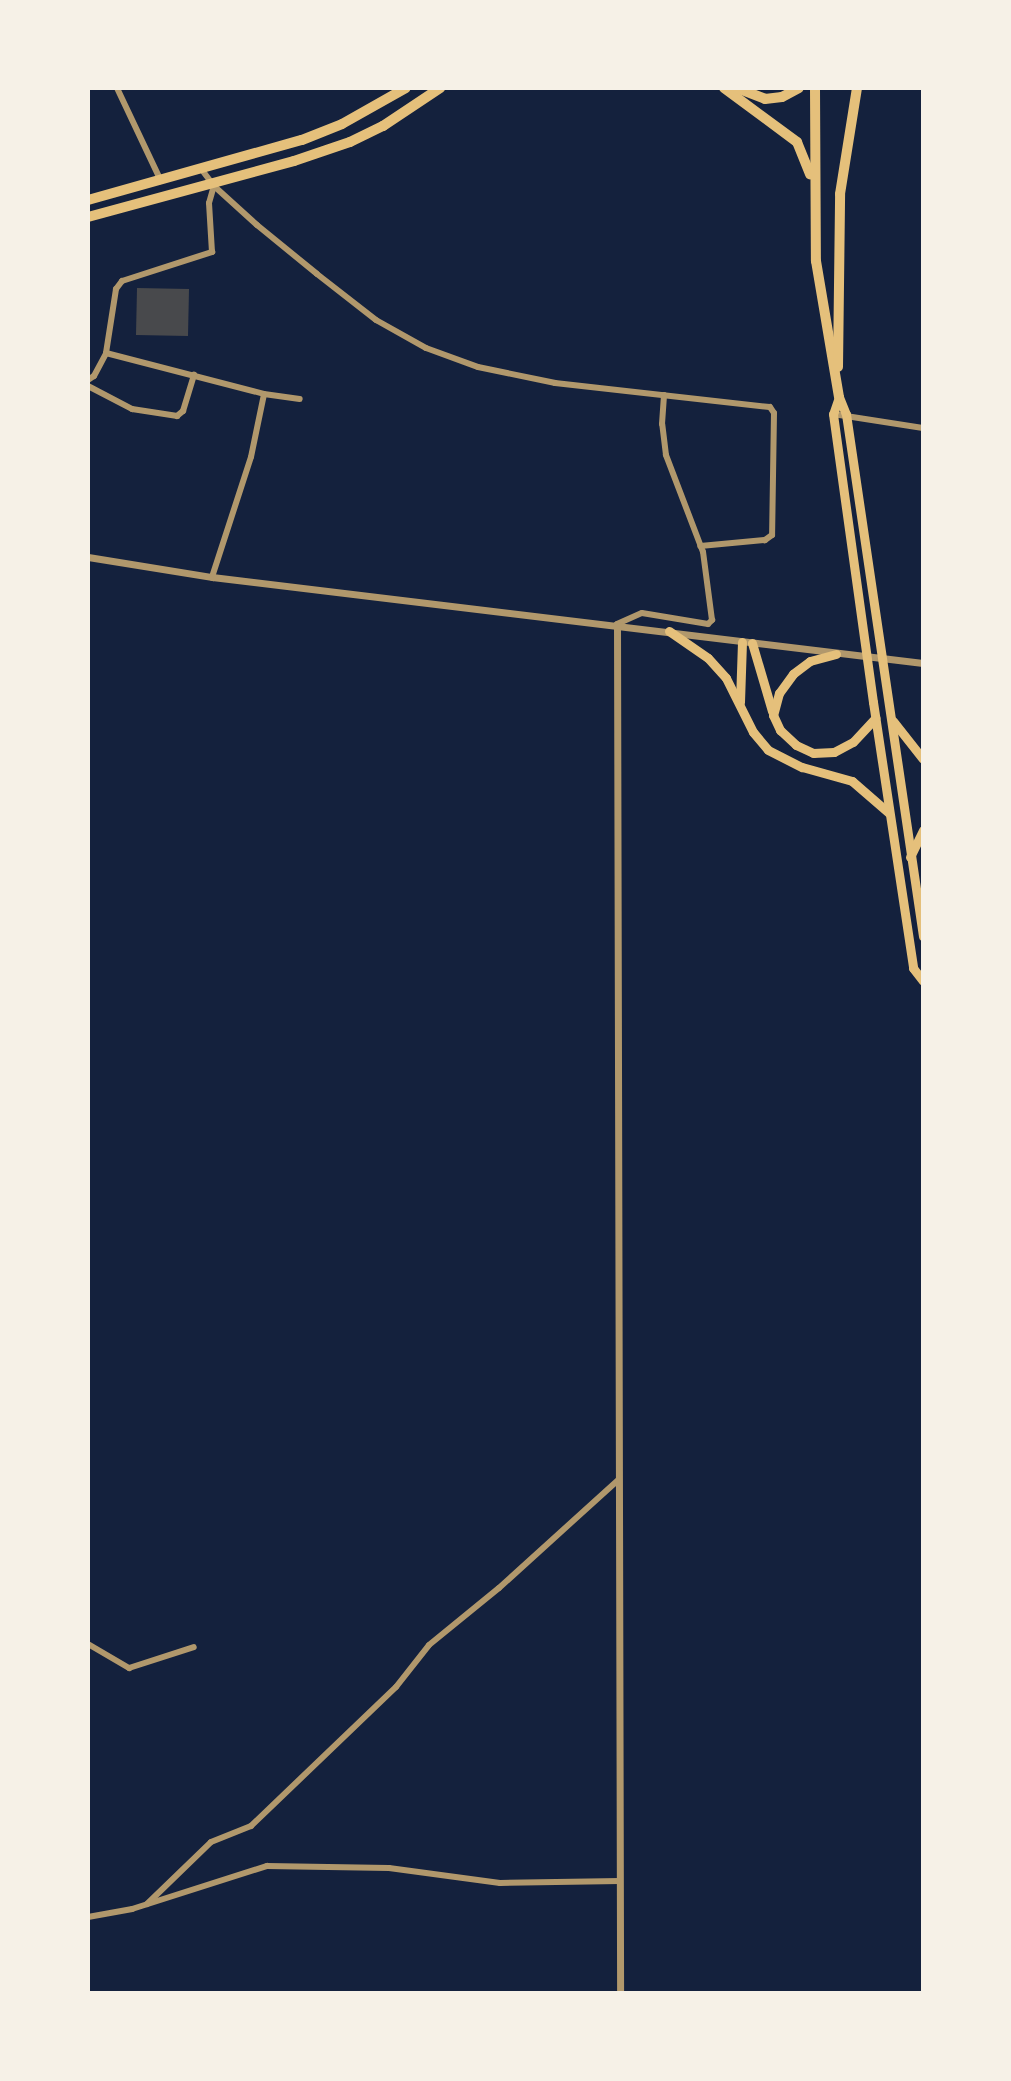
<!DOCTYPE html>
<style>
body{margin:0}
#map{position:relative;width:1011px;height:2081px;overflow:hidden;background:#14213d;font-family:"Work Sans",sans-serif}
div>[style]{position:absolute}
.building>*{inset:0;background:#48494c}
.minor>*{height:6px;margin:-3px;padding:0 3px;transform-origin:3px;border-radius:3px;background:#b1986c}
.tertiary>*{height:7px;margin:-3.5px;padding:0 3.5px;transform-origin:3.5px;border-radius:3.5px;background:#b1986c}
.primary>*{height:9px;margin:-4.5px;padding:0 4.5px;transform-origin:4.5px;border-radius:4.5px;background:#e5c07b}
.trunk>*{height:10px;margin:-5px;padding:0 5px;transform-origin:5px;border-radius:5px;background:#e5c07b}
span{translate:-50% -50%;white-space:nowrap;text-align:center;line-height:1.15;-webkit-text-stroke:6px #f6f1e7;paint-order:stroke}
.frame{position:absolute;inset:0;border:90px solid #f6f1e7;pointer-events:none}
</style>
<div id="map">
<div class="building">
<div style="clip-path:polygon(137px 288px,189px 289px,188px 336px,136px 335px)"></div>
</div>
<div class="minor">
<div style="left:117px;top:88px;width:103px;rotate:64.7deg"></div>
<div style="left:202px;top:170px;width:20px;rotate:53deg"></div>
<div style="left:214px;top:186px;width:58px;rotate:42.2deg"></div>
<div style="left:257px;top:225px;width:77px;rotate:39.2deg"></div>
<div style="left:317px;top:274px;width:75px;rotate:37.9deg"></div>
<div style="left:376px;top:320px;width:57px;rotate:29.2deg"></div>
<div style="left:426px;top:348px;width:55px;rotate:20.1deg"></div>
<div style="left:478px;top:367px;width:79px;rotate:11.7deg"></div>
<div style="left:555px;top:383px;width:216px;rotate:6.4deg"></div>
<div style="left:770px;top:407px;width:7px;rotate:56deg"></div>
<div style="left:774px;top:413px;width:122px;rotate:90.9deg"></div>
<div style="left:772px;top:535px;width:9px;rotate:144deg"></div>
<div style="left:765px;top:540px;width:65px;rotate:174.7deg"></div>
<div style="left:106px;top:353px;width:163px;rotate:14.5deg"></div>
<div style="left:264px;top:394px;width:36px;rotate:8deg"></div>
<div style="left:88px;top:380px;width:7px;rotate:-34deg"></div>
<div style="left:94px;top:376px;width:26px;rotate:-62deg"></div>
<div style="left:106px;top:353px;width:65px;rotate:-81.1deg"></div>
<div style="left:116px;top:289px;width:10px;rotate:-53deg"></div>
<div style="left:122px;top:281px;width:95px;rotate:-17.9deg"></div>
<div style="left:212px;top:252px;width:49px;rotate:-93.5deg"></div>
<div style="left:209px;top:203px;width:18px;rotate:-74deg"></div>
<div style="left:88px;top:386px;width:50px;rotate:27.6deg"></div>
<div style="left:132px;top:409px;width:46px;rotate:8.8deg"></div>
<div style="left:177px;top:416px;width:8px;rotate:-40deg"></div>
<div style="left:183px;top:411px;width:38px;rotate:-73deg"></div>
<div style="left:833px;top:414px;width:91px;rotate:8.8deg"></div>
<div style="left:212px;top:577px;width:126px;rotate:-72deg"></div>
<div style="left:251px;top:457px;width:64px;rotate:-78.3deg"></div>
<div style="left:617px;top:624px;width:27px;rotate:-24deg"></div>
<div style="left:642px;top:613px;width:67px;rotate:9.5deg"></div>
<div style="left:708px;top:624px;width:6px;rotate:-45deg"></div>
<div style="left:712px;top:620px;width:69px;rotate:-97.5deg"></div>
<div style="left:703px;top:552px;width:104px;rotate:-110.9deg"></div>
<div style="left:666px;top:455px;width:31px;rotate:-97deg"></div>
<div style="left:662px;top:424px;width:29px;rotate:-86deg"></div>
<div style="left:88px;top:1644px;width:48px;rotate:30.3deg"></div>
<div style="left:129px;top:1668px;width:68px;rotate:-17.9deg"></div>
<div style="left:147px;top:1904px;width:89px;rotate:-44.1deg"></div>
<div style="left:211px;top:1842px;width:43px;rotate:-21.8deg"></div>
<div style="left:251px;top:1826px;width:201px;rotate:-43.8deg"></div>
<div style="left:396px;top:1687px;width:53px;rotate:-51.8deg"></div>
<div style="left:429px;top:1645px;width:90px;rotate:-39.2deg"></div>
<div style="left:499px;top:1588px;width:162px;rotate:-42.2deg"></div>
<div style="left:88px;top:1917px;width:45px;rotate:-10.3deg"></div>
<div style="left:132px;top:1909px;width:142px;rotate:-17.7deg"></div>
<div style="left:267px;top:1866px;width:122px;rotate:0.9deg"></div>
<div style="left:389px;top:1868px;width:112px;rotate:7.7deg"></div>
<div style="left:500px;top:1883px;width:120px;rotate:-1deg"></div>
</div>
<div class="tertiary">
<div style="left:88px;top:557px;width:126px;rotate:9.2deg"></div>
<div style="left:212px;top:577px;width:716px;rotate:6.9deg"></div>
<div style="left:617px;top:624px;width:1369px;rotate:89.87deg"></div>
</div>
<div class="primary">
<div style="left:839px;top:397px;width:18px;rotate:109deg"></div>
<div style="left:833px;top:414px;width:291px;rotate:82.1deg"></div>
<div style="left:873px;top:702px;width:269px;rotate:81.4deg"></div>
<div style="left:913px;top:968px;width:16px;rotate:52deg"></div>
<div style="left:839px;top:397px;width:18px;rotate:68deg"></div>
<div style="left:846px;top:414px;width:528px;rotate:81.61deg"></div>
<div style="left:669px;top:631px;width:47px;rotate:34.7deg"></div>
<div style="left:708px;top:658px;width:27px;rotate:48deg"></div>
<div style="left:726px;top:678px;width:60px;rotate:63.4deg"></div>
<div style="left:753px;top:732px;width:23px;rotate:50deg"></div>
<div style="left:768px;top:750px;width:38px;rotate:27deg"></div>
<div style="left:802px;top:767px;width:52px;rotate:15.6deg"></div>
<div style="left:852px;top:781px;width:49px;rotate:40.9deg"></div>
<div style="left:752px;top:643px;width:71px;rotate:73.6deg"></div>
<div style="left:836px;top:654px;width:27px;rotate:165deg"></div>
<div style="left:810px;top:661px;width:21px;rotate:143deg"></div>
<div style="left:793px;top:674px;width:24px;rotate:126deg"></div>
<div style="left:779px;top:693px;width:23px;rotate:105deg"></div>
<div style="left:773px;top:715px;width:17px;rotate:65deg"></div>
<div style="left:780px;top:730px;width:22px;rotate:43deg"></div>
<div style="left:796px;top:745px;width:19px;rotate:25deg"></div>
<div style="left:813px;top:753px;width:21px;rotate:-3deg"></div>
<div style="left:834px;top:752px;width:21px;rotate:-28deg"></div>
<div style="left:853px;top:742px;width:33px;rotate:-47deg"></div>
<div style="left:740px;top:702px;width:60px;rotate:-88.1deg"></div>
<div style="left:893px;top:721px;width:48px;rotate:51.7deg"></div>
<div style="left:910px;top:857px;width:30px;rotate:-64deg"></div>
</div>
<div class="trunk">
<div style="left:724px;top:88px;width:91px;rotate:36.5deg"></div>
<div style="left:797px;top:142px;width:35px;rotate:68deg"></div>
<div style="left:737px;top:88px;width:30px;rotate:21deg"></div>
<div style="left:765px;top:99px;width:17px;rotate:-7deg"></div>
<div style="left:782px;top:97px;width:19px;rotate:-28deg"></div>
<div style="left:815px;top:88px;width:173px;rotate:89.7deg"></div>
<div style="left:816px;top:261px;width:138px;rotate:80.4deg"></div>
<div style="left:88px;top:200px;width:222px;rotate:-15.7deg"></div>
<div style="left:302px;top:140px;width:43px;rotate:-21.8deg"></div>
<div style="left:342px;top:124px;width:73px;rotate:-29.4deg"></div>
<div style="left:88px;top:217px;width:213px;rotate:-15.2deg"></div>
<div style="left:294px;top:161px;width:59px;rotate:-18.7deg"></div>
<div style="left:350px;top:142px;width:37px;rotate:-26deg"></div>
<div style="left:383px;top:126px;width:69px;rotate:-33.7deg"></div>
<div style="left:838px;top:367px;width:173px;rotate:-89.3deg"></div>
<div style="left:840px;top:194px;width:107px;rotate:-80.9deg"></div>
</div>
<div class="frame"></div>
</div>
